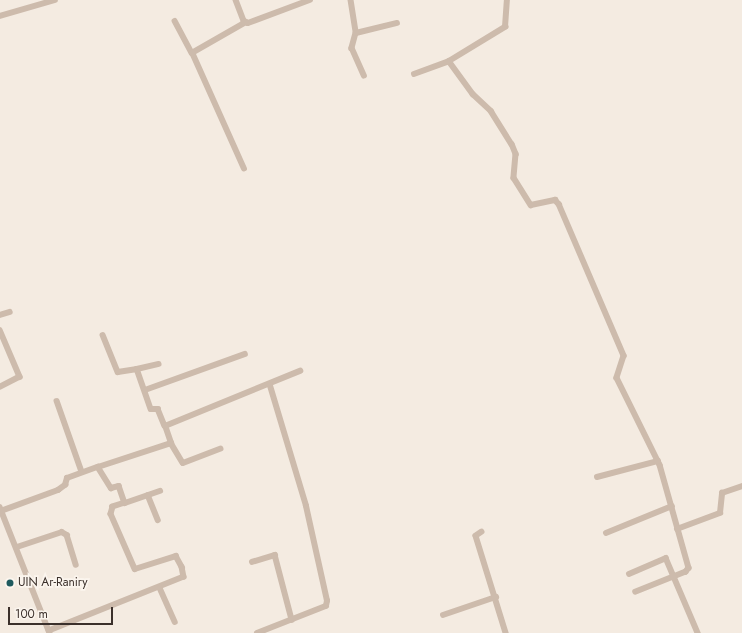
<!DOCTYPE html>
<style>
body{margin:0}
#map{position:relative;width:742px;height:633px;overflow:hidden;background:#f4ebe1;font-family:Jost,sans-serif}
div>[style]{position:absolute}
.minor>*{height:5.5px;margin:-2.75px;padding:0 2.75px;transform-origin:2.75px;border-radius:2.75px;background:#cdbbac}
.dots>*{width:11px;height:11px;translate:-50% -50%;box-sizing:border-box;border:2px solid #fbf5ee;border-radius:50%}
span{translate:-50% -50%;white-space:nowrap;text-align:center;line-height:1.15;-webkit-text-stroke:3.5px #fbf5ee;paint-order:stroke}
.poi-label{font-size:12px;color:#3b302b}
.left{translate:0 -50%;text-align:left}
.scale{position:absolute;left:8px;top:607px;width:105px;height:18px;box-sizing:border-box;border:2px solid #3b302b;border-top:0;padding-left:5px;font-size:12px;line-height:14px;white-space:nowrap;color:#3b302b;-webkit-text-stroke:3px #fbf5ee;paint-order:stroke}
</style>
<div id="map">
<div class="minor">
<div style="left:236px;top:0;width:22px;rotate:69deg"></div>
<div style="left:244px;top:21px;width:4px;rotate:27deg"></div>
<div style="left:248px;top:23px;width:66px;rotate:-20.4deg"></div>
<div style="left:351px;top:0;width:33px;rotate:81deg"></div>
<div style="left:356px;top:33px;width:16px;rotate:105deg"></div>
<div style="left:352px;top:48px;width:30px;rotate:66deg"></div>
<div style="left:0;top:16px;width:57px;rotate:-16.2deg"></div>
<div style="left:175px;top:21px;width:36px;rotate:62deg"></div>
<div style="left:356px;top:33px;width:42px;rotate:-13.7deg"></div>
<div style="left:449px;top:61px;width:41px;rotate:54deg"></div>
<div style="left:473px;top:94px;width:25px;rotate:43deg"></div>
<div style="left:491px;top:111px;width:39px;rotate:58deg"></div>
<div style="left:512px;top:144px;width:11px;rotate:68deg"></div>
<div style="left:516px;top:154px;width:24px;rotate:95deg"></div>
<div style="left:514px;top:178px;width:32px;rotate:58deg"></div>
<div style="left:531px;top:205px;width:25px;rotate:-12deg"></div>
<div style="left:555px;top:200px;width:6px;rotate:45deg"></div>
<div style="left:559px;top:204px;width:165px;rotate:66.8deg"></div>
<div style="left:624px;top:356px;width:23px;rotate:108deg"></div>
<div style="left:617px;top:378px;width:97px;rotate:63.7deg"></div>
<div style="left:660px;top:465px;width:107px;rotate:74.3deg"></div>
<div style="left:689px;top:568px;width:5px;rotate:127deg"></div>
<div style="left:686px;top:572px;width:54px;rotate:158.2deg"></div>
<div style="left:414px;top:74px;width:37px;rotate:-20deg"></div>
<div style="left:449px;top:61px;width:66px;rotate:-31.3deg"></div>
<div style="left:505px;top:27px;width:27px;rotate:-86deg"></div>
<div style="left:244px;top:169px;width:127px;rotate:-114.1deg"></div>
<div style="left:192px;top:53px;width:62px;rotate:-29.9deg"></div>
<div style="left:0;top:315px;width:10px;rotate:-17deg"></div>
<div style="left:0;top:330px;width:51px;rotate:66.9deg"></div>
<div style="left:20px;top:377px;width:22px;rotate:153deg"></div>
<div style="left:103px;top:335px;width:40px;rotate:68deg"></div>
<div style="left:118px;top:372px;width:19px;rotate:-9deg"></div>
<div style="left:137px;top:369px;width:42px;rotate:70.7deg"></div>
<div style="left:151px;top:409px;width:7px"></div>
<div style="left:158px;top:409px;width:18px;rotate:68deg"></div>
<div style="left:137px;top:369px;width:22px;rotate:-13deg"></div>
<div style="left:145px;top:390px;width:106px;rotate:-19.8deg"></div>
<div style="left:57px;top:401px;width:75px;rotate:70.6deg"></div>
<div style="left:171px;top:443px;width:23px;rotate:59deg"></div>
<div style="left:183px;top:463px;width:40px;rotate:-21deg"></div>
<div style="left:98px;top:467px;width:77px;rotate:-18.2deg"></div>
<div style="left:171px;top:443px;width:18px;rotate:-109deg"></div>
<div style="left:165px;top:426px;width:146px;rotate:-22.2deg"></div>
<div style="left:597px;top:477px;width:63px;rotate:-14.7deg"></div>
<div style="left:148px;top:495px;width:27px;rotate:68deg"></div>
<div style="left:125px;top:503px;width:37px;rotate:-19deg"></div>
<div style="left:0;top:507px;width:136px;rotate:68.4deg"></div>
<div style="left:1px;top:511px;width:61px;rotate:-20.2deg"></div>
<div style="left:58px;top:490px;width:9px;rotate:-36deg"></div>
<div style="left:65px;top:485px;width:7px;rotate:-74deg"></div>
<div style="left:67px;top:478px;width:33px;rotate:-20deg"></div>
<div style="left:98px;top:467px;width:25px;rotate:58deg"></div>
<div style="left:111px;top:488px;width:8px;rotate:-14deg"></div>
<div style="left:119px;top:486px;width:18px;rotate:71deg"></div>
<div style="left:125px;top:503px;width:13px;rotate:162deg"></div>
<div style="left:113px;top:507px;width:7px;rotate:106deg"></div>
<div style="left:111px;top:514px;width:60px;rotate:66.4deg"></div>
<div style="left:135px;top:569px;width:43px;rotate:-17.6deg"></div>
<div style="left:176px;top:556px;width:13px;rotate:61deg"></div>
<div style="left:182px;top:567px;width:10px;rotate:79deg"></div>
<div style="left:184px;top:577px;width:145px;rotate:158.2deg"></div>
<div style="left:677px;top:529px;width:46px;rotate:-20.4deg"></div>
<div style="left:720px;top:513px;width:20px;rotate:-84deg"></div>
<div style="left:722px;top:493px;width:21px;rotate:-19deg"></div>
<div style="left:482px;top:532px;width:7px;rotate:146deg"></div>
<div style="left:476px;top:536px;width:102px;rotate:72.8deg"></div>
<div style="left:606px;top:533px;width:71px;rotate:-22.2deg"></div>
<div style="left:17px;top:547px;width:47px;rotate:-18.4deg"></div>
<div style="left:62px;top:532px;width:6px;rotate:31deg"></div>
<div style="left:67px;top:535px;width:31px;rotate:73deg"></div>
<div style="left:252px;top:562px;width:24px;rotate:-17deg"></div>
<div style="left:275px;top:555px;width:67px;rotate:75.3deg"></div>
<div style="left:629px;top:574px;width:40px;rotate:-23.4deg"></div>
<div style="left:666px;top:558px;width:82px;rotate:66.9deg"></div>
<div style="left:160px;top:588px;width:37px;rotate:66deg"></div>
<div style="left:443px;top:615px;width:56px;rotate:-18.8deg"></div>
<div style="left:257px;top:633px;width:74px;rotate:-21.4deg"></div>
<div style="left:326px;top:606px;width:5px;rotate:-79deg"></div>
<div style="left:327px;top:601px;width:97px;rotate:-102.5deg"></div>
<div style="left:306px;top:506px;width:125px;rotate:-106.7deg"></div>
</div>
<div class="dots">
<div style="left:10px;top:583px;background:#1f5a5e"></div>
</div>
<div class="poi-label">
<span class="left" style="left:18px;top:583px">UIN Ar-Raniry</span>
</div>
<div class="scale">100 m</div>
</div>
